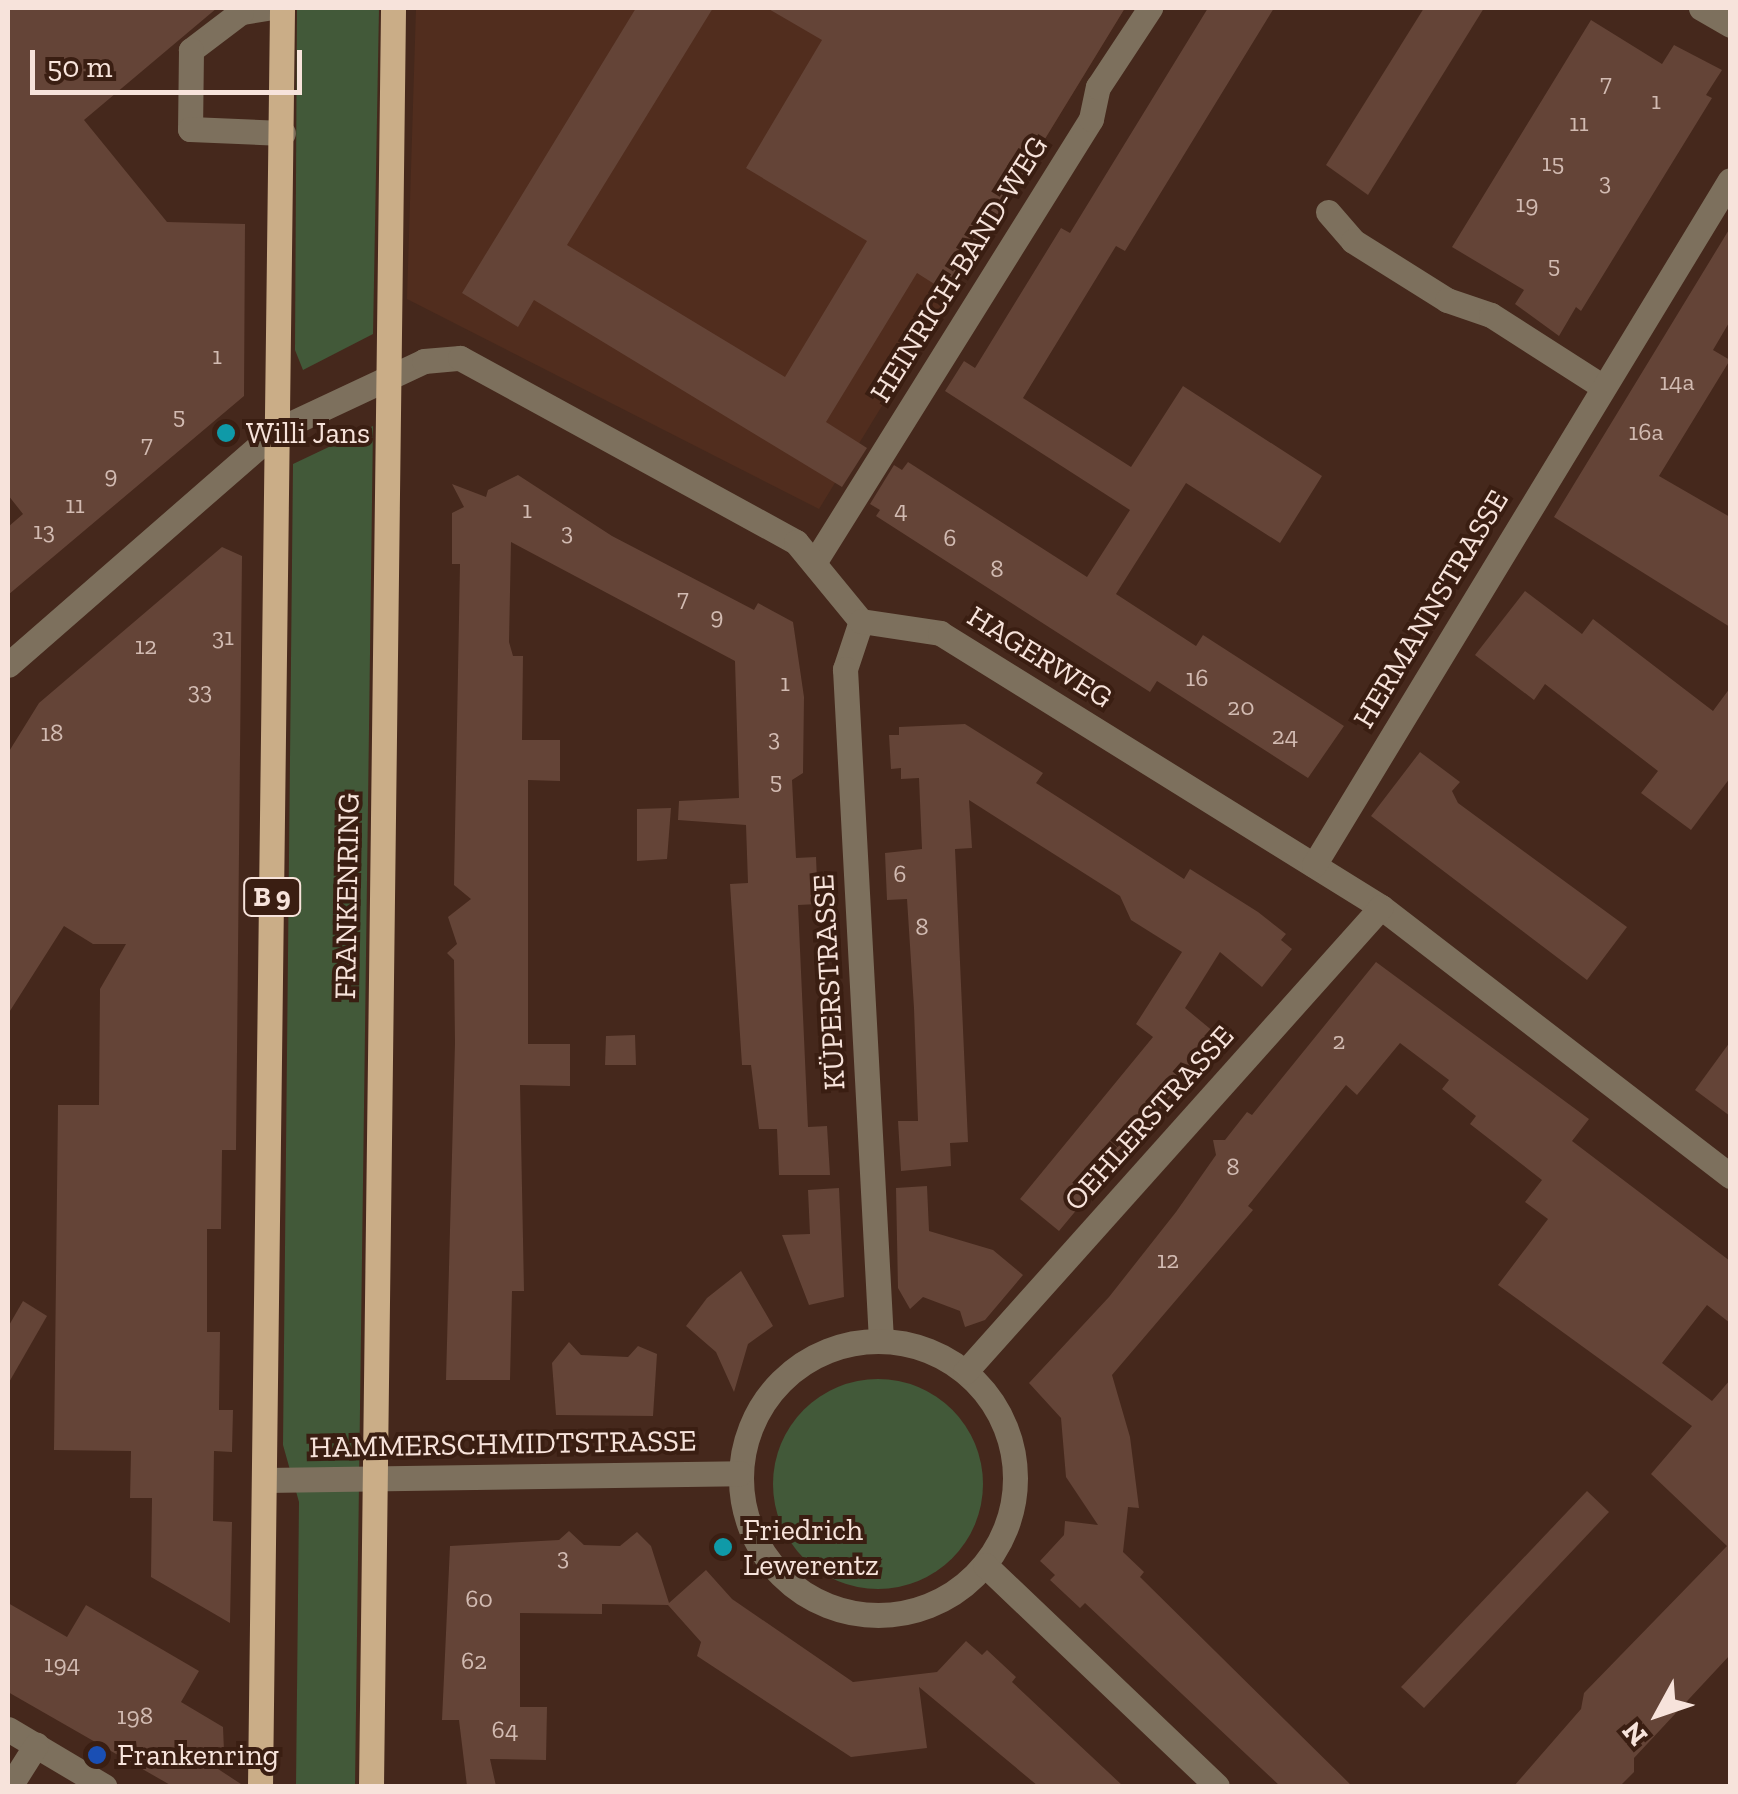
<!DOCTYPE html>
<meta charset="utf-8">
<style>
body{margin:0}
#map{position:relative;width:1738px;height:1794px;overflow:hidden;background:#45281c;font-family:"Zilla Slab",serif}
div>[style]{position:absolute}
.built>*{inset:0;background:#512d1e}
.green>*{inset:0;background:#425939}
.round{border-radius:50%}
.building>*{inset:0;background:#644437}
.minor>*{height:25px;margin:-12.5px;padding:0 12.5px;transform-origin:12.5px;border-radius:12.5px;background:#7d705d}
.minor>.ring{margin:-12.5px;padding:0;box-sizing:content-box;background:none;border:25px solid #7d705d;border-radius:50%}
.major>*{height:25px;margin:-12.5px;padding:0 12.5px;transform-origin:12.5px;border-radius:12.5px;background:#caad87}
.dots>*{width:28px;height:28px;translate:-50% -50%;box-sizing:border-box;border:5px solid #3a1e12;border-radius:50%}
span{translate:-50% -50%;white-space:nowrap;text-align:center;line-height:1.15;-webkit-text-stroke:8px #3a1e12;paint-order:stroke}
.number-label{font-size:25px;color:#d2bbb2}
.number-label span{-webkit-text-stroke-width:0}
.shield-label span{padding:2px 8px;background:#3a1e12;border:2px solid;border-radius:8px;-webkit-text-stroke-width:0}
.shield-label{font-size:28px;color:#f7e3db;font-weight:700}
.street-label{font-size:30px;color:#f7e3db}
.poi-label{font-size:30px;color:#f7e3db}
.left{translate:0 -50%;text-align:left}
.frame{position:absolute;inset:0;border:10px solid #f7e3db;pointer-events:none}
.north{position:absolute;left:1608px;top:1664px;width:100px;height:100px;-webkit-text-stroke:8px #3a1e12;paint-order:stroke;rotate:230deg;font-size:28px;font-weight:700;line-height:40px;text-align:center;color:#f7e3db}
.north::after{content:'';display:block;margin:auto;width:35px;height:45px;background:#f7e3db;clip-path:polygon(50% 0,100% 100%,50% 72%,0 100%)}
.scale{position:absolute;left:30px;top:50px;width:272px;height:45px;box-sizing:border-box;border:5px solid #f7e3db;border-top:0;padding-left:12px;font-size:30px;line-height:35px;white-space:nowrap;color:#f7e3db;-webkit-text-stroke:8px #3a1e12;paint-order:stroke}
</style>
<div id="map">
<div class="built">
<div style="clip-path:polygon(416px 8px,1125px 8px,819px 509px,407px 299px)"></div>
</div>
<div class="green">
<div style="clip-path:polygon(297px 8px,379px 8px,373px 334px,303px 370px,295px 350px)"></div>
<div style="clip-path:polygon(373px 426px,355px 1786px,296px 1786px,299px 1502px,283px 1445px,293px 464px)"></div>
<div class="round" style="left:773px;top:1379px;width:210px;height:210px"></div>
</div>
<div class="building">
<div style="clip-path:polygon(8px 8px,217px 8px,84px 120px,167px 222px,245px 224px,244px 396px,8px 595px,8px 527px,23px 514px,8px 495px)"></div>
<div style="clip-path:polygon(636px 8px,713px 8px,567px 245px,785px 377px,867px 241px,746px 168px,822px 40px,767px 8px,1125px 8px,950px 294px,917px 273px,826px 422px,867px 448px,842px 487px,534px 300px,518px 327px,462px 293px)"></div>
<div style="clip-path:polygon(1208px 8px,1274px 8px,1125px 251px,1116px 246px,1023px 398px,1131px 467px,1183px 386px,1322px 476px,1280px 543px,1186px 483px,1116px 594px,1196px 646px,1203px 635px,1344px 726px,1308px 778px,1157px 681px,1150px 692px,876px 516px,880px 510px,870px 504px,894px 465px,902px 470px,908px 462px,1087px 577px,1130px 510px,945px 391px,964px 361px,975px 368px,1061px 228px,1070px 233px)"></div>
<div style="clip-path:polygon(1424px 8px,1484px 8px,1368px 195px,1326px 165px)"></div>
<div style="clip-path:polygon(1591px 20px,1662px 64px,1674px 45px,1722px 70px,1706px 95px,1712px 98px,1581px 311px,1576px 307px,1559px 336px,1515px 304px,1524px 290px,1452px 247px)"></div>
<div style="clip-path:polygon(1730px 228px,1730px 321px,1713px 350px,1730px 360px,1659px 476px,1730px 517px,1730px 627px,1554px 517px)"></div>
<div style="clip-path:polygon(518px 475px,612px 536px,754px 610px,758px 603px,793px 622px,804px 697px,803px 773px,792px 780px,796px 858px,816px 857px,818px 904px,798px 905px,808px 1127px,827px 1126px,830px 1175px,779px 1175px,777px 1129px,759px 1129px,751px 1065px,742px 1065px,730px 884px,748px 883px,746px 825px,678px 820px,679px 801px,739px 798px,735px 661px,511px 542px,509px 642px,513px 656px,523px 656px,522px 740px,560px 740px,560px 781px,528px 780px,528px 1044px,570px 1044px,570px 1086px,520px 1085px,524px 1291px,512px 1291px,510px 1380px,446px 1380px,455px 1043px,454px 960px,447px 953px,457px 944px,448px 917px,471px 899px,454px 885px,460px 564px,452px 564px,452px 513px,464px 507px,452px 484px,486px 497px,488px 490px)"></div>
<div style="clip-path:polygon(222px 547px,242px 556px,236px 1150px,222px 1150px,221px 1229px,207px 1229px,207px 1332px,220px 1332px,219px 1410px,233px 1410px,232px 1452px,214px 1451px,213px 1521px,232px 1522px,230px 1623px,151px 1577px,152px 1498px,130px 1498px,131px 1451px,54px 1450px,58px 1105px,99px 1105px,100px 989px,126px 944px,93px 944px,64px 926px,8px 1014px,8px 753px,39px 703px)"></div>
<div style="clip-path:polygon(1525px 591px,1582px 634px,1593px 619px,1713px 711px,1730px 688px,1730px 778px,1691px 830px,1641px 793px,1658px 771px,1545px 684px,1534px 700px,1475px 655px)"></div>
<div style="clip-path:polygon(965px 724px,1043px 773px,1036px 783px,1092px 819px,1184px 879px,1190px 869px,1258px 912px,1286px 934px,1281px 940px,1292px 949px,1262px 987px,1220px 952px,1185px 1008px,1220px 1037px,1059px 1231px,1020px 1199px,1153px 1037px,1136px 1024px,1182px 952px,1131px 920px,1120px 896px,969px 800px,972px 848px,955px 849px,968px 1142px,950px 1143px,951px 1166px,901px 1171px,898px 1121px,918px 1121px,914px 1008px,907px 899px,887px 900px,885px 853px,922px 849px,919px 778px,901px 779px,901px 768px,891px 769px,889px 735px,899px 735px,899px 727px)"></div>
<div style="clip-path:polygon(1420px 752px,1460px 782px,1452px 791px,1458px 803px,1627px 927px,1587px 980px,1371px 816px)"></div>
<div style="clip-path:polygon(671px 808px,667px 859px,637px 861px,637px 809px)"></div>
<div style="clip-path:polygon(1376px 962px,1589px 1119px,1572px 1141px,1730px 1261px,1730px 1323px,1707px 1305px,1662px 1363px,1712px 1401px,1730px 1380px,1730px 1655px,1634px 1758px,1634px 1772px,1620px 1786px,1514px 1786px,1581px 1709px,1584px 1693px,1727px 1546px,1651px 1474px,1692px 1426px,1498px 1285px,1548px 1219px,1525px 1202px,1542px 1180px,1470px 1124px,1476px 1116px,1442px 1089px,1449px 1080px,1400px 1043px,1357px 1095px,1346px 1085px,1248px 1206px,1253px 1210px,1112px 1375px,1130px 1437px,1139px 1508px,1128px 1507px,1123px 1552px,1144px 1572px,1140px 1577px,1352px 1786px,1280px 1786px,1085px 1603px,1080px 1608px,1050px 1580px,1055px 1575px,1040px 1561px,1064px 1535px,1065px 1521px,1098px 1525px,1066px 1477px,1061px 1418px,1029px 1383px,1109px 1297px,1176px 1212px,1216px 1155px,1213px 1140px,1225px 1140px,1247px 1112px,1252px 1115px)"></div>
<div style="clip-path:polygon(635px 1035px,636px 1065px,605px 1065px,606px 1036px)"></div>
<div style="clip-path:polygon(1730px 1042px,1730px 1116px,1695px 1090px)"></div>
<div style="clip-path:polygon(927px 1186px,929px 1231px,993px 1250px,1023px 1275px,985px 1320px,965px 1327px,960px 1311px,923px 1297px,910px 1309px,898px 1288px,896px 1188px)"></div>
<div style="clip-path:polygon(839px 1188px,844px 1297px,809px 1305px,782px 1235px,810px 1234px,808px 1190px)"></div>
<div style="clip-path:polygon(741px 1271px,773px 1326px,748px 1344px,734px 1392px,716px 1352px,686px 1326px,707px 1298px)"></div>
<div style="clip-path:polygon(23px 1301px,47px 1316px,8px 1384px,8px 1327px)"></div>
<div style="clip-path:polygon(569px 1342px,581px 1355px,628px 1357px,638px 1346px,657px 1354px,653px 1416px,556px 1415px,552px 1363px)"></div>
<div style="clip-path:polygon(1587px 1491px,1609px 1512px,1424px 1708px,1401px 1687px)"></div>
<div style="clip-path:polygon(569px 1531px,584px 1545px,620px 1546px,637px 1532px,651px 1546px,669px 1603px,706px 1570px,732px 1599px,853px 1682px,937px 1672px,966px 1641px,982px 1655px,987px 1650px,1016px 1677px,1012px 1682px,1123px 1786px,1038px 1786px,919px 1687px,927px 1748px,851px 1757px,697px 1656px,701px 1642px,668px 1605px,602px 1604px,602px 1614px,520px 1613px,520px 1707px,547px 1707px,546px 1760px,490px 1759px,496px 1786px,467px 1786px,459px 1720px,442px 1720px,450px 1546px,559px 1540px)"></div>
<div style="clip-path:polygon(8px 1603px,67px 1637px,86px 1605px,199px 1671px,181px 1702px,223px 1727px,224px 1751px,215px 1767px,244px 1786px,172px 1786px,8px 1692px)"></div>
</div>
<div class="minor">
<div style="left:267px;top:8px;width:26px;rotate:171deg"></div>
<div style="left:241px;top:12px;width:63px;rotate:142.8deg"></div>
<div style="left:191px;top:50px;width:79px;rotate:90.7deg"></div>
<div style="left:190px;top:129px;width:93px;rotate:2.5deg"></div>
<div style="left:1701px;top:8px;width:34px;rotate:30deg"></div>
<div style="left:1328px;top:212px;width:38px;rotate:49deg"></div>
<div style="left:1353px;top:241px;width:111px;rotate:32.1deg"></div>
<div style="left:1447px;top:300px;width:46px;rotate:18.8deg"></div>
<div style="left:1491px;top:315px;width:133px;rotate:32.7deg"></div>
<div style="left:814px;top:563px;width:523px;rotate:-58.04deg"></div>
<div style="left:1091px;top:119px;width:33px;rotate:-78deg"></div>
<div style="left:1098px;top:87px;width:95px;rotate:-56.6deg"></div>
<div style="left:861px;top:621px;width:51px;rotate:108.4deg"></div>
<div style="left:845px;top:669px;width:673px;rotate:86.93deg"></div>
<div style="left:8px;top:665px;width:357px;rotate:-41.1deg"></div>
<div style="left:277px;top:430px;width:162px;rotate:-25.1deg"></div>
<div style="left:424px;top:361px;width:36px;rotate:-5deg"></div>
<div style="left:460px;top:358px;width:383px;rotate:28.7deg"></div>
<div style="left:796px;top:542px;width:102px;rotate:50.6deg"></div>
<div style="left:861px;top:621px;width:80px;rotate:8.6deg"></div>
<div style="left:940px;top:633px;width:519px;rotate:31.85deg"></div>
<div style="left:1381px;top:907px;width:441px;rotate:37.6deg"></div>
<div style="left:1314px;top:865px;width:801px;rotate:-58.73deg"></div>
<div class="ring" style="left:741px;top:1341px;width:249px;height:249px"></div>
<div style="left:965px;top:1372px;width:624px;rotate:-48.18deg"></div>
<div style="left:265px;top:1480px;width:475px;rotate:-0.8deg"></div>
<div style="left:985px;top:1565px;width:320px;rotate:43.6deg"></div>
<div style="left:8px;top:1729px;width:112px;rotate:30.7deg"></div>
<div style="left:10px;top:1786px;width:49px;rotate:-57.6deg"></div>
</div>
<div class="major">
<div style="left:260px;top:1786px;width:1778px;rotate:-89.29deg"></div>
<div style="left:371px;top:1786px;width:1778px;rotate:-89.29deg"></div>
</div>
<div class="dots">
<div style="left:226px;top:433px;background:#0f9aa8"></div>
<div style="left:723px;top:1547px;background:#0f9aa8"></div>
<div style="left:97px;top:1755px;background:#1a4fb4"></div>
</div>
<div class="number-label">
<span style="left:1606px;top:82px">7</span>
<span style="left:1656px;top:100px">1</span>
<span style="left:1579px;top:122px">11</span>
<span style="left:1553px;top:162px">15</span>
<span style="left:1605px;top:181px">3</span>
<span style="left:1527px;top:203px">19</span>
<span style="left:1554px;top:264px">5</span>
<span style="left:217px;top:355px">1</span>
<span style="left:1677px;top:381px">14a</span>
<span style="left:179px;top:415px">5</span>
<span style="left:1646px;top:431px">16a</span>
<span style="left:147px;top:443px">7</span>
<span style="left:111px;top:474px">9</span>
<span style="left:75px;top:504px">11</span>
<span style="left:527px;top:509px">1</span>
<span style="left:901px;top:509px">4</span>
<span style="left:44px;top:530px">13</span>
<span style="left:567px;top:531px">3</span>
<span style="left:950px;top:537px">6</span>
<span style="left:997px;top:568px">8</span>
<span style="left:683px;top:597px">7</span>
<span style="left:717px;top:615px">9</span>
<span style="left:223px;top:636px">31</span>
<span style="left:146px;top:645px">12</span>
<span style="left:1197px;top:677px">16</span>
<span style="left:785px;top:682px">1</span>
<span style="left:200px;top:690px">33</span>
<span style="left:1241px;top:706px">20</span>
<span style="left:52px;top:732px">18</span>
<span style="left:1285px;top:735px">24</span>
<span style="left:774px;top:737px">3</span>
<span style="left:776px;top:780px">5</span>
<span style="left:900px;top:873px">6</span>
<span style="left:922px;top:926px">8</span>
<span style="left:1339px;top:1040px">2</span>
<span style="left:1233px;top:1166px">8</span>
<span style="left:1168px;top:1259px">12</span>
<span style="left:563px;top:1556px">3</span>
<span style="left:479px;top:1598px">60</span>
<span style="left:474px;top:1660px">62</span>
<span style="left:62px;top:1663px">194</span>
<span style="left:135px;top:1715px">198</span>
<span style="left:505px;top:1729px">64</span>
</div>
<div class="shield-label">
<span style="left:272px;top:897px">B 9</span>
</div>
<div class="street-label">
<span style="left:959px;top:269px;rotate:-58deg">HEINRICH-BAND-WEG</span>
<span style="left:1431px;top:609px;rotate:-59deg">HERMANNSTRASSE</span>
<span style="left:1040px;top:657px;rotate:32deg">HAGERWEG</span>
<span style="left:347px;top:896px;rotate:-89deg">FRANKENRING</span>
<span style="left:829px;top:982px;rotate:-93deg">KÜPERSTRASSE</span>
<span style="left:1149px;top:1118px;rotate:-48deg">OEHLERSTRASSE</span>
<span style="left:503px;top:1444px;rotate:-1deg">HAMMERSCHMIDTSTRASSE</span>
</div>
<div class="poi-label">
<span class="left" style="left:246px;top:433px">Willi Jans</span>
<span class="left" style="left:743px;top:1547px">Friedrich<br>Lewerentz</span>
<span class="left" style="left:117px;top:1755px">Frankenring</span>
</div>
<div class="frame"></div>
<div class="north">N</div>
<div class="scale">50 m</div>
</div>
